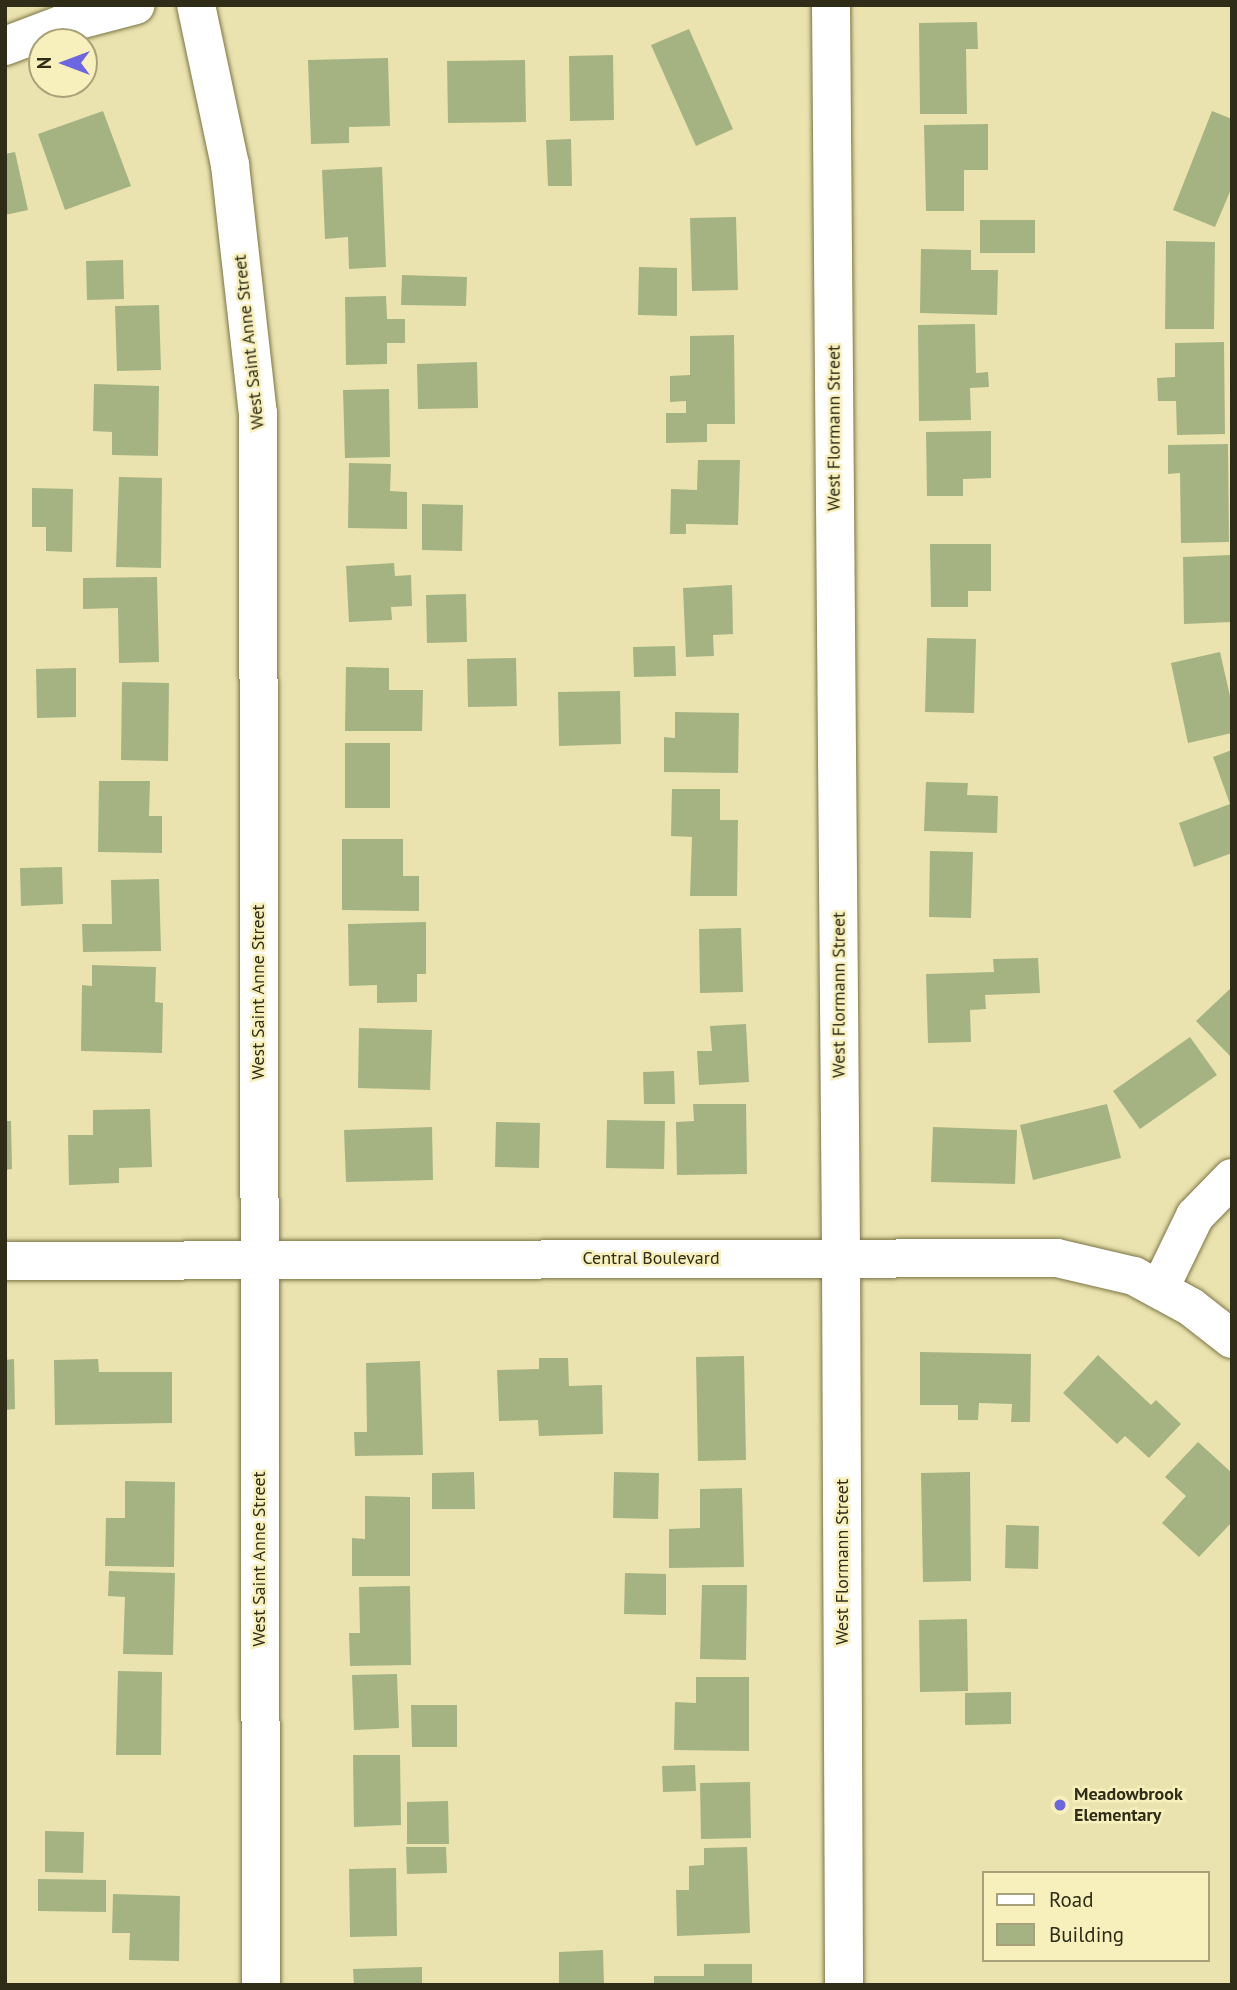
<!DOCTYPE html>
<style>
body{margin:0}
#map{position:relative;width:1237px;height:1990px;overflow:hidden;background:#eae3af;font-family:"PT Sans",sans-serif}
div>[style]{position:absolute}
.building>*{inset:0;background:#a5b383}
.roads{filter:drop-shadow(0 0 2px #7b7545) drop-shadow(0 0 2px #7b7545)}
.minor>*{height:38px;margin:-19px;padding:0 19px;transform-origin:19px;border-radius:19px;background:#fff}
.tertiary>*{height:38px;margin:-19px;padding:0 19px;transform-origin:19px;border-radius:19px;background:#fff}
.dots>*{width:19px;height:19px;translate:-50% -50%;box-sizing:border-box;border:4px solid #f7f0bc;border-radius:50%}
span{translate:-50% -50%;white-space:nowrap;text-align:center;line-height:1.15;-webkit-text-stroke:5px #f7f0bc;paint-order:stroke}
.street-label{font-size:18px;color:#2f2c18}
.poi-label{font-size:18px;color:#2f2c18;font-weight:700}
.left{translate:0 -50%;text-align:left}
.frame{position:absolute;inset:0;border:7px solid #2f2c18;pointer-events:none}
.legend{position:absolute;left:982px;top:1871px;width:228px;height:91px;box-sizing:border-box;background:#f7f0bc;border:2px solid #a7a27a;margin:0;padding:9px 12px;list-style:none;font-size:21px;color:#2f2c18}
.legend li{display:flex;align-items:center;gap:14px;height:35px}
.legend b{width:35px;border:2px solid #a7a27a}
.north{position:absolute;left:28px;top:28px;width:70px;height:70px;box-sizing:border-box;background:#f7f0bc;border:2px solid #a7a27a;border-radius:50%;rotate:270deg;font-size:19px;font-weight:700;line-height:28px;text-align:center;color:#2f2c18}
.north::after{content:'';display:block;margin:auto;width:24px;height:32px;background:#6c66e0;clip-path:polygon(50% 0,100% 100%,50% 72%,0 100%)}
</style>
<div id="map">
<div class="building">
<div style="clip-path:polygon(977px 22px,978px 49px,966px 49px,967px 114px,920px 114px,919px 23px)"></div>
<div style="clip-path:polygon(689px 29px,733px 129px,696px 146px,651px 45px)"></div>
<div style="clip-path:polygon(613px 55px,614px 120px,570px 121px,569px 56px)"></div>
<div style="clip-path:polygon(388px 58px,390px 126px,349px 127px,349px 143px,311px 144px,308px 60px)"></div>
<div style="clip-path:polygon(525px 60px,526px 122px,448px 123px,447px 61px)"></div>
<div style="clip-path:polygon(103px 111px,131px 186px,65px 210px,38px 134px)"></div>
<div style="clip-path:polygon(1212px 111px,1232px 119px,1232px 187px,1215px 227px,1173px 210px)"></div>
<div style="clip-path:polygon(988px 124px,988px 170px,964px 170px,964px 211px,926px 211px,924px 125px)"></div>
<div style="clip-path:polygon(571px 139px,572px 186px,548px 186px,546px 140px)"></div>
<div style="clip-path:polygon(15px 152px,28px 210px,5px 215px,5px 154px)"></div>
<div style="clip-path:polygon(382px 167px,386px 267px,349px 269px,348px 237px,325px 239px,322px 170px)"></div>
<div style="clip-path:polygon(736px 217px,738px 290px,692px 291px,690px 218px)"></div>
<div style="clip-path:polygon(980px 220px,1035px 220px,1035px 253px,980px 253px)"></div>
<div style="clip-path:polygon(1166px 241px,1215px 242px,1214px 329px,1165px 329px)"></div>
<div style="clip-path:polygon(921px 249px,971px 250px,971px 270px,998px 270px,997px 315px,920px 313px)"></div>
<div style="clip-path:polygon(123px 260px,124px 299px,87px 300px,86px 261px)"></div>
<div style="clip-path:polygon(639px 267px,677px 268px,677px 316px,638px 315px)"></div>
<div style="clip-path:polygon(402px 275px,467px 277px,466px 306px,401px 305px)"></div>
<div style="clip-path:polygon(386px 296px,387px 319px,405px 319px,405px 343px,387px 343px,387px 364px,346px 365px,345px 297px)"></div>
<div style="clip-path:polygon(159px 305px,161px 370px,117px 371px,115px 306px)"></div>
<div style="clip-path:polygon(975px 324px,976px 373px,988px 372px,989px 387px,970px 388px,971px 420px,919px 421px,918px 325px)"></div>
<div style="clip-path:polygon(734px 335px,735px 424px,707px 424px,707px 442px,666px 443px,666px 413px,686px 413px,686px 401px,670px 402px,670px 376px,690px 375px,690px 336px)"></div>
<div style="clip-path:polygon(1224px 342px,1225px 434px,1177px 435px,1176px 401px,1158px 401px,1157px 378px,1175px 377px,1175px 343px)"></div>
<div style="clip-path:polygon(477px 362px,478px 408px,418px 409px,417px 364px)"></div>
<div style="clip-path:polygon(94px 384px,159px 386px,158px 456px,112px 455px,112px 432px,93px 431px)"></div>
<div style="clip-path:polygon(389px 389px,390px 457px,345px 458px,343px 390px)"></div>
<div style="clip-path:polygon(991px 431px,991px 478px,963px 479px,963px 496px,927px 496px,926px 432px)"></div>
<div style="clip-path:polygon(1228px 444px,1229px 542px,1181px 543px,1180px 473px,1168px 474px,1168px 445px)"></div>
<div style="clip-path:polygon(698px 460px,740px 460px,738px 525px,686px 524px,686px 534px,670px 534px,671px 489px,697px 490px)"></div>
<div style="clip-path:polygon(349px 463px,391px 464px,390px 491px,407px 492px,407px 529px,348px 528px)"></div>
<div style="clip-path:polygon(119px 477px,162px 478px,161px 568px,116px 567px)"></div>
<div style="clip-path:polygon(32px 488px,73px 489px,72px 552px,46px 551px,46px 527px,32px 527px)"></div>
<div style="clip-path:polygon(422px 504px,463px 505px,462px 551px,422px 550px)"></div>
<div style="clip-path:polygon(930px 544px,991px 544px,991px 591px,968px 591px,968px 607px,931px 607px)"></div>
<div style="clip-path:polygon(1230px 555px,1231px 622px,1184px 624px,1183px 557px)"></div>
<div style="clip-path:polygon(394px 563px,395px 576px,411px 575px,412px 606px,391px 607px,392px 620px,349px 622px,346px 566px)"></div>
<div style="clip-path:polygon(157px 577px,159px 662px,119px 663px,118px 608px,83px 609px,83px 578px)"></div>
<div style="clip-path:polygon(732px 585px,733px 634px,713px 635px,714px 656px,686px 657px,683px 588px)"></div>
<div style="clip-path:polygon(466px 594px,467px 642px,427px 643px,426px 595px)"></div>
<div style="clip-path:polygon(927px 638px,976px 639px,974px 713px,925px 712px)"></div>
<div style="clip-path:polygon(675px 646px,676px 676px,634px 677px,633px 647px)"></div>
<div style="clip-path:polygon(1220px 652px,1232px 705px,1232px 733px,1188px 743px,1171px 663px)"></div>
<div style="clip-path:polygon(516px 658px,517px 706px,468px 707px,467px 659px)"></div>
<div style="clip-path:polygon(346px 667px,389px 668px,389px 690px,423px 690px,422px 731px,345px 731px)"></div>
<div style="clip-path:polygon(76px 668px,76px 717px,37px 718px,36px 669px)"></div>
<div style="clip-path:polygon(122px 682px,169px 683px,168px 761px,121px 760px)"></div>
<div style="clip-path:polygon(620px 691px,621px 744px,559px 746px,558px 692px)"></div>
<div style="clip-path:polygon(675px 712px,739px 713px,738px 773px,664px 772px,664px 737px,675px 738px)"></div>
<div style="clip-path:polygon(345px 743px,390px 743px,390px 808px,345px 808px)"></div>
<div style="clip-path:polygon(1232px 750px,1232px 853px,1194px 867px,1179px 823px,1230px 804px,1213px 757px)"></div>
<div style="clip-path:polygon(99px 781px,150px 781px,149px 816px,162px 816px,162px 853px,98px 852px)"></div>
<div style="clip-path:polygon(926px 782px,968px 783px,967px 795px,998px 796px,997px 833px,924px 831px)"></div>
<div style="clip-path:polygon(672px 789px,720px 789px,720px 820px,738px 820px,737px 896px,690px 896px,692px 837px,671px 836px)"></div>
<div style="clip-path:polygon(342px 839px,403px 839px,403px 876px,419px 876px,419px 911px,342px 910px)"></div>
<div style="clip-path:polygon(930px 851px,973px 852px,971px 918px,929px 917px)"></div>
<div style="clip-path:polygon(62px 867px,63px 904px,21px 906px,20px 868px)"></div>
<div style="clip-path:polygon(159px 879px,161px 951px,83px 952px,82px 924px,112px 924px,111px 880px)"></div>
<div style="clip-path:polygon(426px 922px,426px 974px,417px 974px,417px 1002px,377px 1003px,377px 985px,349px 986px,348px 924px)"></div>
<div style="clip-path:polygon(741px 928px,743px 992px,700px 993px,699px 929px)"></div>
<div style="clip-path:polygon(1038px 958px,1040px 993px,985px 995px,986px 1009px,970px 1010px,971px 1042px,928px 1043px,926px 974px,994px 972px,993px 959px)"></div>
<div style="clip-path:polygon(92px 965px,156px 967px,155px 1002px,163px 1003px,162px 1053px,81px 1051px,82px 985px,92px 986px)"></div>
<div style="clip-path:polygon(1232px 987px,1232px 1054px,1230px 1056px,1196px 1021px)"></div>
<div style="clip-path:polygon(746px 1024px,749px 1082px,699px 1085px,697px 1051px,712px 1051px,710px 1026px)"></div>
<div style="clip-path:polygon(359px 1028px,432px 1030px,430px 1090px,358px 1088px)"></div>
<div style="clip-path:polygon(1190px 1037px,1217px 1075px,1140px 1129px,1113px 1091px)"></div>
<div style="clip-path:polygon(674px 1071px,675px 1104px,644px 1104px,643px 1072px)"></div>
<div style="clip-path:polygon(693px 1104px,746px 1104px,747px 1174px,677px 1175px,676px 1122px,694px 1121px)"></div>
<div style="clip-path:polygon(1107px 1104px,1121px 1158px,1033px 1180px,1020px 1125px)"></div>
<div style="clip-path:polygon(150px 1109px,152px 1167px,119px 1168px,119px 1183px,69px 1185px,68px 1135px,93px 1135px,93px 1110px)"></div>
<div style="clip-path:polygon(607px 1120px,665px 1121px,664px 1169px,606px 1168px)"></div>
<div style="clip-path:polygon(5px 1121px,11px 1121px,12px 1169px,5px 1170px)"></div>
<div style="clip-path:polygon(496px 1122px,540px 1123px,539px 1168px,495px 1167px)"></div>
<div style="clip-path:polygon(432px 1127px,433px 1180px,346px 1182px,344px 1130px)"></div>
<div style="clip-path:polygon(933px 1127px,1017px 1130px,1015px 1184px,931px 1182px)"></div>
<div style="clip-path:polygon(920px 1352px,1031px 1354px,1030px 1422px,1011px 1422px,1012px 1404px,979px 1403px,978px 1420px,958px 1420px,958px 1405px,920px 1405px)"></div>
<div style="clip-path:polygon(1098px 1355px,1151px 1405px,1156px 1400px,1181px 1424px,1149px 1458px,1125px 1436px,1117px 1444px,1063px 1393px)"></div>
<div style="clip-path:polygon(744px 1356px,746px 1460px,698px 1461px,696px 1357px)"></div>
<div style="clip-path:polygon(539px 1358px,568px 1358px,569px 1386px,602px 1385px,603px 1434px,539px 1436px,538px 1420px,499px 1421px,497px 1370px,539px 1369px)"></div>
<div style="clip-path:polygon(14px 1359px,15px 1409px,5px 1410px,5px 1360px)"></div>
<div style="clip-path:polygon(98px 1359px,99px 1372px,172px 1372px,172px 1423px,55px 1425px,54px 1360px)"></div>
<div style="clip-path:polygon(420px 1361px,423px 1455px,355px 1456px,354px 1432px,367px 1432px,366px 1363px)"></div>
<div style="clip-path:polygon(1198px 1442px,1232px 1473px,1232px 1522px,1199px 1557px,1162px 1523px,1186px 1496px,1165px 1477px)"></div>
<div style="clip-path:polygon(474px 1472px,475px 1509px,432px 1509px,432px 1473px)"></div>
<div style="clip-path:polygon(614px 1472px,659px 1473px,658px 1519px,613px 1518px)"></div>
<div style="clip-path:polygon(970px 1472px,971px 1581px,923px 1582px,921px 1473px)"></div>
<div style="clip-path:polygon(125px 1481px,175px 1482px,174px 1567px,105px 1566px,106px 1518px,125px 1518px)"></div>
<div style="clip-path:polygon(742px 1488px,744px 1567px,669px 1568px,669px 1529px,700px 1528px,700px 1489px)"></div>
<div style="clip-path:polygon(365px 1496px,410px 1497px,410px 1576px,352px 1576px,352px 1538px,365px 1539px)"></div>
<div style="clip-path:polygon(1006px 1525px,1039px 1526px,1038px 1569px,1005px 1568px)"></div>
<div style="clip-path:polygon(109px 1571px,175px 1573px,173px 1655px,123px 1654px,125px 1597px,108px 1596px)"></div>
<div style="clip-path:polygon(625px 1573px,666px 1574px,666px 1615px,624px 1614px)"></div>
<div style="clip-path:polygon(702px 1585px,747px 1585px,746px 1660px,700px 1659px)"></div>
<div style="clip-path:polygon(410px 1586px,411px 1665px,350px 1666px,349px 1633px,360px 1633px,359px 1587px)"></div>
<div style="clip-path:polygon(967px 1619px,968px 1691px,920px 1692px,919px 1620px)"></div>
<div style="clip-path:polygon(118px 1671px,162px 1672px,161px 1755px,116px 1755px)"></div>
<div style="clip-path:polygon(397px 1674px,399px 1728px,354px 1730px,352px 1675px)"></div>
<div style="clip-path:polygon(696px 1677px,749px 1677px,749px 1751px,674px 1750px,675px 1702px,696px 1703px)"></div>
<div style="clip-path:polygon(1011px 1692px,1011px 1724px,965px 1725px,965px 1693px)"></div>
<div style="clip-path:polygon(411px 1705px,457px 1705px,457px 1747px,412px 1747px)"></div>
<div style="clip-path:polygon(353px 1755px,400px 1755px,401px 1825px,354px 1827px)"></div>
<div style="clip-path:polygon(695px 1765px,696px 1791px,663px 1792px,662px 1766px)"></div>
<div style="clip-path:polygon(750px 1782px,751px 1838px,701px 1839px,700px 1783px)"></div>
<div style="clip-path:polygon(448px 1801px,449px 1844px,407px 1844px,407px 1802px)"></div>
<div style="clip-path:polygon(45px 1831px,84px 1832px,83px 1873px,45px 1872px)"></div>
<div style="clip-path:polygon(406px 1847px,446px 1847px,447px 1873px,407px 1874px)"></div>
<div style="clip-path:polygon(747px 1847px,750px 1933px,677px 1936px,676px 1890px,689px 1890px,689px 1866px,704px 1865px,704px 1848px)"></div>
<div style="clip-path:polygon(396px 1868px,397px 1936px,350px 1937px,349px 1869px)"></div>
<div style="clip-path:polygon(38px 1879px,106px 1880px,106px 1912px,38px 1911px)"></div>
<div style="clip-path:polygon(113px 1894px,180px 1896px,179px 1961px,129px 1960px,130px 1933px,112px 1933px)"></div>
<div style="clip-path:polygon(603px 1950px,604px 1985px,559px 1985px,559px 1952px)"></div>
<div style="clip-path:polygon(704px 1964px,752px 1964px,752px 1985px,654px 1985px,654px 1976px,704px 1976px)"></div>
<div style="clip-path:polygon(422px 1967px,422px 1985px,354px 1985px,353px 1969px)"></div>
</div>
<div class="roads">
<div class="minor">
<div style="left:196px;top:5px;width:164px;rotate:78deg"></div>
<div style="left:230px;top:165px;width:250px;rotate:83.6deg"></div>
<div style="left:258px;top:413px;width:1572px;rotate:89.89deg"></div>
<div style="left:5px;top:46px;width:62px;rotate:-20.8deg"></div>
<div style="left:63px;top:24px;width:75px;rotate:-14.6deg"></div>
<div style="left:841px;top:1257px;width:728px;rotate:89.76deg"></div>
<div style="left:1160px;top:1288px;width:80px;rotate:-64.1deg"></div>
<div style="left:1195px;top:1216px;width:53px;rotate:-45.8deg"></div>
</div>
<div class="tertiary">
<div style="left:831px;top:5px;width:1252px;rotate:89.54deg"></div>
<div style="left:5px;top:1261px;width:1052px;rotate:-0.16deg"></div>
<div style="left:1057px;top:1258px;width:79px;rotate:13.2deg"></div>
<div style="left:1134px;top:1276px;width:65px;rotate:28.5deg"></div>
<div style="left:1191px;top:1307px;width:52px;rotate:38deg"></div>
</div>
</div>
<div class="dots">
<div style="left:1060px;top:1805px;background:#6c66e0"></div>
</div>
<div class="street-label">
<span style="left:249px;top:342px;rotate:-96deg">West Saint Anne Street</span>
<span style="left:834px;top:428px;rotate:-90deg">West Flormann Street</span>
<span style="left:258px;top:992px;rotate:-90deg">West Saint Anne Street</span>
<span style="left:839px;top:995px;rotate:-90deg">West Flormann Street</span>
<span style="left:651px;top:1258px">Central Boulevard</span>
<span style="left:259px;top:1559px;rotate:-90deg">West Saint Anne Street</span>
<span style="left:842px;top:1562px;rotate:-90deg">West Flormann Street</span>
</div>
<div class="poi-label">
<span class="left" style="left:1074px;top:1805px">Meadowbrook<br>Elementary</span>
</div>
<div class="frame"></div>
<ul class="legend">
<li><b style="height:9px;background:#fff"></b>Road</li>
<li><b style="height:19px;background:#a5b383"></b>Building</li>
</ul>
<div class="north">N</div>
</div>
